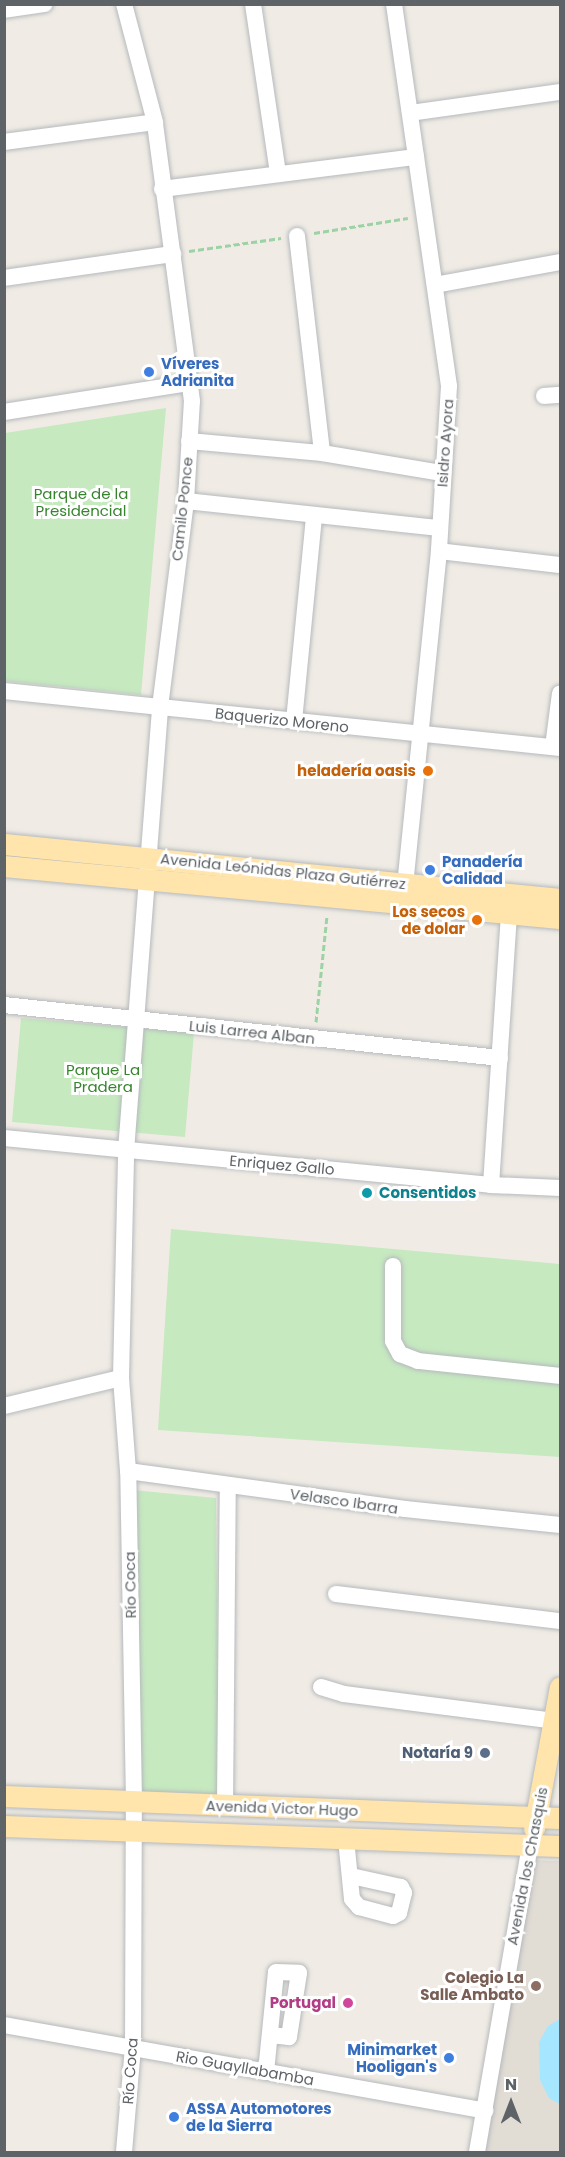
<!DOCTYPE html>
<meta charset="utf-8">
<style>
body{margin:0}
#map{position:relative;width:565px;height:2157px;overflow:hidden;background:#f0ece5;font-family:Poppins,sans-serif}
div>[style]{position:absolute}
.education>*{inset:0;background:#e1dcd4}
.green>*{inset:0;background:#c6e9c0}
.water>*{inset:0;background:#a7e6ff}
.path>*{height:3px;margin-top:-1.5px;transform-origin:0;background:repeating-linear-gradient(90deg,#9cd2a4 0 6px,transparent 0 9px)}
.roads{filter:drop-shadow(0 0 2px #b6b9bd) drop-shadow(0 0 2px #b6b9bd)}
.minor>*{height:16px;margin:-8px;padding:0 8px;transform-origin:8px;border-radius:8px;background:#fff}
.major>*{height:21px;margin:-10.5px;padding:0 10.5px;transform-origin:10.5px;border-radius:10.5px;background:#ffe5ac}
.dots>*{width:16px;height:16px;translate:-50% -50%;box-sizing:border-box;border:3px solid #fff;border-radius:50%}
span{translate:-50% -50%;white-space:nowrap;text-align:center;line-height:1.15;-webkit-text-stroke:6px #fff;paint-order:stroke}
.shop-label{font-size:15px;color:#366cbe;font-weight:700}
.left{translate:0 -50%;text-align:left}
.right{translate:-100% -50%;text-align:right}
.street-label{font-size:15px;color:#5d6367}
.park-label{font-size:15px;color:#37842e}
.food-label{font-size:15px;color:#c56008;font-weight:700}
.culture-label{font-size:15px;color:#0d838f;font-weight:700}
.service-label{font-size:15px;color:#4e5e75;font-weight:700}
.education-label{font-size:15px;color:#785e54;font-weight:700}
.hotel-label{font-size:15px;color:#b23c85;font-weight:700}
.frame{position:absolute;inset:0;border:6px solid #5d6367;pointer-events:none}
.north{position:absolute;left:481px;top:2073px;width:60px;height:60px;-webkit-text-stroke:4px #fff;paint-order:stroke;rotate:0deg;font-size:16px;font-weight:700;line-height:24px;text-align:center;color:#5d6367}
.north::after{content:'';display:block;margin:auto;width:21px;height:27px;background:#5d6367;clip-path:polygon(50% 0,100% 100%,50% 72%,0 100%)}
</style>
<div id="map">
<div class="education">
<div style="clip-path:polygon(534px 1860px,560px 1861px,560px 2152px,483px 2152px)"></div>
</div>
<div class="green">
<div style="clip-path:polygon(166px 408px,141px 695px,5px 681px,5px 433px)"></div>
<div style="clip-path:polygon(21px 1018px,194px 1033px,185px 1137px,12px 1122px)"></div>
<div style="clip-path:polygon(171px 1229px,560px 1264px,560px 1457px,158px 1430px)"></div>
<div style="clip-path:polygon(133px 1490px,216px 1498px,219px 1795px,139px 1796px)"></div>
</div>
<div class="water">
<div style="clip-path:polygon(560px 2019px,560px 2104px,549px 2098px,540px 2080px,539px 2042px,548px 2026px)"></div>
</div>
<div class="path">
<div style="left:314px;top:233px;width:95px;rotate:-9.1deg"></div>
<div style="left:189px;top:251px;width:93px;rotate:-8deg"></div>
<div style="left:316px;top:1022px;width:108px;rotate:-84.1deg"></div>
</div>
<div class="roads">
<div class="minor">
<div style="left:253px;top:4px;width:171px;rotate:81.6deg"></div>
<div style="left:394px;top:4px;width:386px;rotate:81.8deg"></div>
<div style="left:449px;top:386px;width:165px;rotate:93.5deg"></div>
<div style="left:439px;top:551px;width:334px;rotate:95.8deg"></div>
<div style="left:4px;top:10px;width:41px;rotate:-8.3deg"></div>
<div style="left:410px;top:113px;width:151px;rotate:-8deg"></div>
<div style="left:4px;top:142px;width:152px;rotate:-7.5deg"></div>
<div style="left:162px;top:189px;width:256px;rotate:-7.2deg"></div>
<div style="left:297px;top:236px;width:218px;rotate:83.4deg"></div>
<div style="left:4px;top:278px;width:171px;rotate:-8.1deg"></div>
<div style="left:435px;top:285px;width:127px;rotate:-10.4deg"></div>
<div style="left:544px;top:396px;width:16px;rotate:-4deg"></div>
<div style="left:4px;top:412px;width:188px;rotate:-8.9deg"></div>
<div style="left:189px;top:441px;width:134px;rotate:5.2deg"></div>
<div style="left:322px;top:453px;width:122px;rotate:9.5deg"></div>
<div style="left:186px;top:501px;width:255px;rotate:6.1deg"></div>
<div style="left:439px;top:551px;width:122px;rotate:6.6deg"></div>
<div style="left:4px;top:691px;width:559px;rotate:5.85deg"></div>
<div style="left:294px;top:721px;width:206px;rotate:-84.4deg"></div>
<div style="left:553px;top:747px;width:54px;rotate:-82.6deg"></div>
<div style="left:4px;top:1005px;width:499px;rotate:6.1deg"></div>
<div style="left:4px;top:1138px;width:489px;rotate:5.5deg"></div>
<div style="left:491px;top:1185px;width:69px;rotate:2.5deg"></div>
<div style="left:491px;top:1185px;width:285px;rotate:-86.2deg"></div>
<div style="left:393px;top:1266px;width:75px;rotate:90deg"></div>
<div style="left:393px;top:1341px;width:15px;rotate:62deg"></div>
<div style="left:400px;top:1354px;width:19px;rotate:21deg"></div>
<div style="left:418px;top:1361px;width:143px;rotate:6deg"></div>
<div style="left:4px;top:1406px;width:120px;rotate:-13.5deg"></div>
<div style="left:128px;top:1471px;width:280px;rotate:7.8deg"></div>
<div style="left:405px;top:1509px;width:156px;rotate:5.9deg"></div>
<div style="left:336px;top:1594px;width:226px;rotate:6.9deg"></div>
<div style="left:321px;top:1687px;width:24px;rotate:17deg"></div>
<div style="left:344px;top:1694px;width:212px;rotate:7.3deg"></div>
<div style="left:225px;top:1806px;width:321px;rotate:-89.5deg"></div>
<div style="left:346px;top:1839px;width:60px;rotate:84.3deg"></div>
<div style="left:352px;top:1899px;width:11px;rotate:49deg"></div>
<div style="left:359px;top:1907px;width:35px;rotate:15deg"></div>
<div style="left:393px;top:1916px;width:7px;rotate:-27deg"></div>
<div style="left:399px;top:1913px;width:21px;rotate:-76deg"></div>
<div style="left:404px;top:1893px;width:7px;rotate:-117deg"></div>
<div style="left:401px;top:1887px;width:51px;rotate:-167.6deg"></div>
<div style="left:4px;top:2025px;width:489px;rotate:10.1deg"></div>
<div style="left:266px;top:2072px;width:100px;rotate:-84.3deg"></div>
<div style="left:276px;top:1972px;width:23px;rotate:2deg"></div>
<div style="left:299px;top:1973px;width:65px;rotate:98.9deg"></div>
<div style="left:289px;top:2037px;width:19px;rotate:-174deg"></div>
<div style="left:124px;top:2152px;width:104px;rotate:-85.1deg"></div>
<div style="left:133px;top:2048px;width:246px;rotate:-89.8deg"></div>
<div style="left:134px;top:1802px;width:331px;rotate:-91deg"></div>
<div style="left:128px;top:1471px;width:93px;rotate:-94.3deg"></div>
<div style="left:121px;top:1378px;width:227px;rotate:-88.7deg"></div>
<div style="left:126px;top:1151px;width:445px;rotate:-85.6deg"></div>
<div style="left:160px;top:707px;width:208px;rotate:-82.8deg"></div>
<div style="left:186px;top:501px;width:100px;rotate:-86.6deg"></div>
<div style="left:192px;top:401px;width:281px;rotate:-97.6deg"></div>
<div style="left:155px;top:122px;width:122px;rotate:-104.7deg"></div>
<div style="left:477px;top:2152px;width:312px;rotate:-80.2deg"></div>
</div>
<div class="major">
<div style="left:4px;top:844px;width:559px;rotate:5.65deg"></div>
<div style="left:4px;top:866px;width:558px;rotate:5.34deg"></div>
<div style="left:4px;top:1796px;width:556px;rotate:2.27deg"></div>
<div style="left:4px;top:1826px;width:556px;rotate:2.06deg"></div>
<div style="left:534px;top:1828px;width:143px;rotate:-79.6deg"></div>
</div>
</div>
<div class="dots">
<div style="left:149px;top:372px;background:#3f7fe0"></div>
<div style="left:428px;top:771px;background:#e8710a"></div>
<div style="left:430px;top:870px;background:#3f7fe0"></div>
<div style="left:477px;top:920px;background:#e8710a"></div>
<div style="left:367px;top:1193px;background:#0f9aa8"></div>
<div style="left:485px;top:1753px;background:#5c6f8a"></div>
<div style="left:536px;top:1986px;background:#8d6e63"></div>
<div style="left:348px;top:2003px;background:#d1479c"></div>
<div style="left:449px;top:2058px;background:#3f7fe0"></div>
<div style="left:174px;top:2117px;background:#3f7fe0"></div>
</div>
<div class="shop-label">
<span class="left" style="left:161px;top:372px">Víveres<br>Adrianita</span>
<span class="left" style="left:442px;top:870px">Panadería<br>Calidad</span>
<span class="right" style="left:437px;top:2058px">Minimarket<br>Hooligan's</span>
<span class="left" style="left:186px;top:2117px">ASSA Automotores<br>de la Sierra</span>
</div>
<div class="street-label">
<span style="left:445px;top:443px;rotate:-86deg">Isidro Ayora</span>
<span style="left:182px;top:509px;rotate:-84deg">Camilo Ponce</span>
<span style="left:282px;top:720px;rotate:6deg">Baquerizo Moreno</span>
<span style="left:283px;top:871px;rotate:6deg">Avenida Leónidas Plaza Gutiérrez</span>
<span style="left:252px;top:1032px;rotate:6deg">Luis Larrea Alban</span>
<span style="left:282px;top:1165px;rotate:5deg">Enriquez Gallo</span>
<span style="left:344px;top:1501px;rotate:8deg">Velasco Ibarra</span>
<span style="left:130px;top:1585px;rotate:-91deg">Río Coca</span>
<span style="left:282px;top:1808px;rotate:2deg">Avenida Victor Hugo</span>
<span style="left:527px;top:1866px;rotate:-79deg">Avenida los Chasquis</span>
<span style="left:245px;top:2068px;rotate:10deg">Rio Guayllabamba</span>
<span style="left:130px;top:2071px;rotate:-86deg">Río Coca</span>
</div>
<div class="park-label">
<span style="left:81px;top:502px">Parque de la<br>Presidencial</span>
<span style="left:103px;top:1078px">Parque La<br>Pradera</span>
</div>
<div class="food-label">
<span class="right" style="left:416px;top:771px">heladería oasis</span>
<span class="right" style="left:465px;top:920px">Los secos<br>de dolar</span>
</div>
<div class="culture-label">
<span class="left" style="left:379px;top:1193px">Consentidos</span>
</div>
<div class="service-label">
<span class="right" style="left:473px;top:1753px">Notaría 9</span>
</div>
<div class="education-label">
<span class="right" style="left:524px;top:1986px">Colegio La<br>Salle Ambato</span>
</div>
<div class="hotel-label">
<span class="right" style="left:336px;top:2003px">Portugal</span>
</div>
<div class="frame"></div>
<div class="north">N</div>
</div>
